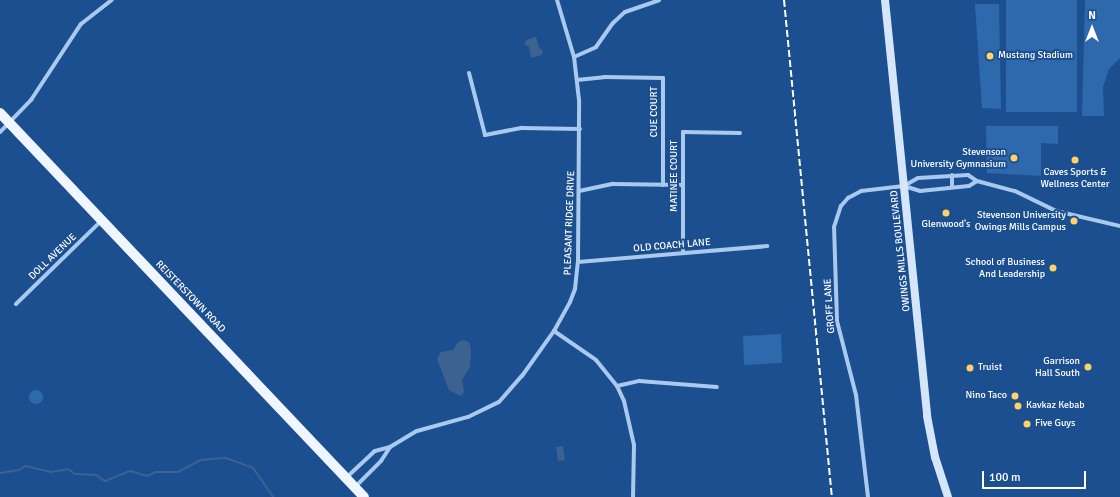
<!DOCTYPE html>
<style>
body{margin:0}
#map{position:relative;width:1120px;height:497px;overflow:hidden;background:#1b4f8f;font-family:Signika,sans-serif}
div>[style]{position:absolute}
.green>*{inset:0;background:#2e69ad}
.round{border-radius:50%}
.water>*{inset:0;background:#3c6290}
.stream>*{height:2px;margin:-1px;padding:0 1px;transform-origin:1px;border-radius:1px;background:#3c6290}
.minor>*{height:4px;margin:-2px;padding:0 2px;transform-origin:2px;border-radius:2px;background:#a9c9ee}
.secondary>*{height:8px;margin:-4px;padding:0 4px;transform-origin:4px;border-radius:4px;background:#d6e6fa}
.primary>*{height:10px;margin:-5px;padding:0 5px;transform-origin:5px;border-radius:5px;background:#f0f6ff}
.rail>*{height:2px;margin-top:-1px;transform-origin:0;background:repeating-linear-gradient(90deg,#fff 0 7px,transparent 0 10px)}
.dots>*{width:11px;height:11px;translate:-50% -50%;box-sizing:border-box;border:2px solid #1b4f8f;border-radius:50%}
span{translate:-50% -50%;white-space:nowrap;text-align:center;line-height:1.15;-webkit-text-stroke:4px #1b4f8f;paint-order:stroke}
.poi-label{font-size:10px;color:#fff}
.left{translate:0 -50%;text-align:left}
.right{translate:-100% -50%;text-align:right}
.street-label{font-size:10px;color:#fff}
.north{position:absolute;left:1072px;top:8px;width:40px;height:40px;-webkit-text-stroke:3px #1b4f8f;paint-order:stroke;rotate:0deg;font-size:11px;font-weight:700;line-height:16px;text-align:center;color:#fff}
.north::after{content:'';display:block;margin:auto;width:14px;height:18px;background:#fff;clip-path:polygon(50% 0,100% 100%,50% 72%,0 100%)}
.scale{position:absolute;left:982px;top:471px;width:104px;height:18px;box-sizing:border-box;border:2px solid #fff;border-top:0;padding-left:5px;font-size:12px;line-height:14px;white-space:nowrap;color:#fff;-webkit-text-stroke:3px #1b4f8f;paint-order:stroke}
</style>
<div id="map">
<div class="green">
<div style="clip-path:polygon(1006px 0,1077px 0,1077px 112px,1006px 112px)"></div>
<div style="clip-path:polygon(1085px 0,1120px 0,1120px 58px,1109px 69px,1103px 87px,1104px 116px,1082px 116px)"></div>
<div style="clip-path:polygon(975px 4px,999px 4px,1001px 109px,982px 108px)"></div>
<div style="clip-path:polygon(986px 126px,1058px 126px,1058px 144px,1041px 143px,1041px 176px,987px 173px)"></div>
<div style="clip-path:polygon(781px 334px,782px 363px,744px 365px,743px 336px)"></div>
<div class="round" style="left:29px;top:390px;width:14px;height:14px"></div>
</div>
<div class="water">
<div style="clip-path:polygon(536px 37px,539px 47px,543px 51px,542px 55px,531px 58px,529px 47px,524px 44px,526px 40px)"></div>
<div style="clip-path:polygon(464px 340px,469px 342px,471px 349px,470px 367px,462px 380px,464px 392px,461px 396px,449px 390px,437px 359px,441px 352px,453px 350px,458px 342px)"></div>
<div style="clip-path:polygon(563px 446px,565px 460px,558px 461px,556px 447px)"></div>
</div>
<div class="stream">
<div style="left:0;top:473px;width:19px;rotate:-9deg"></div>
<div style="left:19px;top:470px;width:7px;rotate:-34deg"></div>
<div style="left:25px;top:466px;width:26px;rotate:13deg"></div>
<div style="left:50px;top:472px;width:18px;rotate:-9deg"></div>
<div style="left:68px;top:469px;width:9px;rotate:36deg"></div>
<div style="left:75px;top:474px;width:21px;rotate:3deg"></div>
<div style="left:96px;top:475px;width:11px;rotate:34deg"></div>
<div style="left:105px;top:481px;width:27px;rotate:-22deg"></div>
<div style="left:130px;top:471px;width:18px;rotate:16deg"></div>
<div style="left:147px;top:476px;width:10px;rotate:-24deg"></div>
<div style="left:156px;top:472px;width:22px"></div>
<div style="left:178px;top:472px;width:26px;rotate:-28deg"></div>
<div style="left:201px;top:460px;width:25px;rotate:-5deg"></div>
<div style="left:226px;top:458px;width:29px;rotate:20deg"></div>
<div style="left:253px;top:468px;width:35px;rotate:55deg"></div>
</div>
<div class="minor">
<div style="left:574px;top:57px;width:24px;rotate:-24deg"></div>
<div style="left:596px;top:47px;width:29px;rotate:-55deg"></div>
<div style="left:613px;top:23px;width:16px;rotate:-43deg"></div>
<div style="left:625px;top:12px;width:36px;rotate:-19deg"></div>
<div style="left:469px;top:73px;width:64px;rotate:75.5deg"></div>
<div style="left:485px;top:135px;width:38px;rotate:-11deg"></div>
<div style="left:522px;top:128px;width:58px;rotate:1deg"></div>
<div style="left:577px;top:80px;width:27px;rotate:-6deg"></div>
<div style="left:604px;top:77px;width:59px;rotate:1deg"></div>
<div style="left:663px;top:78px;width:107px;rotate:90deg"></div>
<div style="left:0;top:132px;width:45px;rotate:-45.9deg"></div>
<div style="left:31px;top:100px;width:91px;rotate:-56.7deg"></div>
<div style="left:81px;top:24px;width:39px;rotate:-38deg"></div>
<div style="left:952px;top:175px;width:12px;rotate:90deg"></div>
<div style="left:904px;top:186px;width:17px;rotate:17deg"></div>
<div style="left:920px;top:191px;width:49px;rotate:-5.8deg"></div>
<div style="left:969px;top:186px;width:9px;rotate:-32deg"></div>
<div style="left:579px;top:191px;width:35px;rotate:-12deg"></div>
<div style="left:613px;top:184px;width:70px;rotate:0.8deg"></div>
<div style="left:683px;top:253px;width:121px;rotate:-90deg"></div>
<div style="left:683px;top:132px;width:57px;rotate:1deg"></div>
<div style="left:578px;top:262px;width:190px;rotate:-4.8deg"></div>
<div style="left:16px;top:304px;width:119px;rotate:-44.3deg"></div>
<div style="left:554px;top:331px;width:51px;rotate:34.6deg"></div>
<div style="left:596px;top:360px;width:33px;rotate:51deg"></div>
<div style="left:617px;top:386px;width:17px;rotate:65deg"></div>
<div style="left:624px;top:401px;width:45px;rotate:77.2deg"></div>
<div style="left:634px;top:445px;width:52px;rotate:91.1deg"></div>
<div style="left:617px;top:386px;width:23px;rotate:-13deg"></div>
<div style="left:639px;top:381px;width:78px;rotate:4.4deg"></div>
<div style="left:347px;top:477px;width:38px;rotate:-43deg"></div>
<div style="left:375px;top:451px;width:16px;rotate:-15deg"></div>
<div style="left:390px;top:447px;width:31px;rotate:-31deg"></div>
<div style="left:417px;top:431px;width:53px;rotate:-15.4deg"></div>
<div style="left:468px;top:417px;width:34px;rotate:-26deg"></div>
<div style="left:499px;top:402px;width:35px;rotate:-49deg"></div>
<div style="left:522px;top:376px;width:55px;rotate:-54.6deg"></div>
<div style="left:554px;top:331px;width:33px;rotate:-61deg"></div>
<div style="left:570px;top:302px;width:14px;rotate:-69deg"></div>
<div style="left:575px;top:289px;width:27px;rotate:-84deg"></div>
<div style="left:578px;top:262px;width:162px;rotate:-89.6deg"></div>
<div style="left:579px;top:100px;width:43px;rotate:-96.6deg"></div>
<div style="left:574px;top:57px;width:59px;rotate:-106.6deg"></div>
<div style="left:355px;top:487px;width:37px;rotate:-45deg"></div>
<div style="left:381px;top:461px;width:17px;rotate:-57deg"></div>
<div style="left:868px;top:497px;width:103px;rotate:-96.7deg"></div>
<div style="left:856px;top:395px;width:76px;rotate:-104.4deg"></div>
<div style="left:837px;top:321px;width:94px;rotate:-91.8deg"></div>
<div style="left:834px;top:227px;width:22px;rotate:-72deg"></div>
<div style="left:841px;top:206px;width:11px;rotate:-49deg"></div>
<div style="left:848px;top:198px;width:15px;rotate:-28deg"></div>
<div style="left:861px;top:191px;width:43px;rotate:-6.6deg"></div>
<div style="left:904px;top:186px;width:16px;rotate:-30deg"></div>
<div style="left:918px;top:178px;width:50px;rotate:-3.4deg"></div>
<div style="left:968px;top:175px;width:11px;rotate:34deg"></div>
<div style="left:977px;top:181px;width:39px;rotate:15deg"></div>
<div style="left:1015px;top:191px;width:46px;rotate:26deg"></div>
<div style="left:1056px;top:211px;width:66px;rotate:13.2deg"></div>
</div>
<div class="secondary">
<div style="left:885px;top:0;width:418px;rotate:84.2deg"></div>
<div style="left:927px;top:416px;width:42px;rotate:79deg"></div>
<div style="left:935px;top:457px;width:42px;rotate:72deg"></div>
</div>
<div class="primary">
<div style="left:0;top:113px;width:529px;rotate:46.53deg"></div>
</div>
<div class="rail">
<div style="left:784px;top:0;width:499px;rotate:84.5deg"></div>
</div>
<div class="dots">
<div style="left:990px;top:56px;background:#ffd166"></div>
<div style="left:1014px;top:158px;background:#ffd166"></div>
<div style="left:1075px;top:160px;background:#ffd166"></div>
<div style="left:946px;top:213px;background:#ffd166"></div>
<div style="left:1074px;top:221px;background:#ffd166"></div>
<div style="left:1053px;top:268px;background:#ffd166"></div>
<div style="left:1088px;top:367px;background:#ffd166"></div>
<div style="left:970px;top:368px;background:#ffd166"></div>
<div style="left:1015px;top:396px;background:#ffd166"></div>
<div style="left:1018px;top:406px;background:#ffd166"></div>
<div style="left:1027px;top:424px;background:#ffd166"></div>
</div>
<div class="poi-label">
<span class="left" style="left:998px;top:56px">Mustang Stadium</span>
<span class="right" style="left:1006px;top:158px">Stevenson<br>University Gymnasium</span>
<span style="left:1075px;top:178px">Caves Sports &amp;<br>Wellness Center</span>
<span class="right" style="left:1066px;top:221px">Stevenson University<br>Owings Mills Campus</span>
<span style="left:946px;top:225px">Glenwood's</span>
<span class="right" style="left:1045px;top:268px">School of Business<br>And Leadership</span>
<span class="right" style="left:1080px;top:367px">Garrison<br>Hall South</span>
<span class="left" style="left:978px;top:368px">Truist</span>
<span class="right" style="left:1007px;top:396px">Nino Taco</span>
<span class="left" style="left:1026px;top:406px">Kavkaz Kebab</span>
<span class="left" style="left:1035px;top:424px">Five Guys</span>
</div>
<div class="street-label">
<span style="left:655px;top:112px;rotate:-90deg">CUE COURT</span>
<span style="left:675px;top:176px;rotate:-90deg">MATINEE COURT</span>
<span style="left:570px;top:223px;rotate:-88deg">PLEASANT RIDGE DRIVE</span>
<span style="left:672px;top:246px;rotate:-5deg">OLD COACH LANE</span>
<span style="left:901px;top:251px;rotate:-96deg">OWINGS MILLS BOULEVARD</span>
<span style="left:53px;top:257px;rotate:-44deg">DOLL AVENUE</span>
<span style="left:190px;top:297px;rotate:46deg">REISTERSTOWN ROAD</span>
<span style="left:830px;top:306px;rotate:-94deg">GROFF LANE</span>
</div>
<div class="north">N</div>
<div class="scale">100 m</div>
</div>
